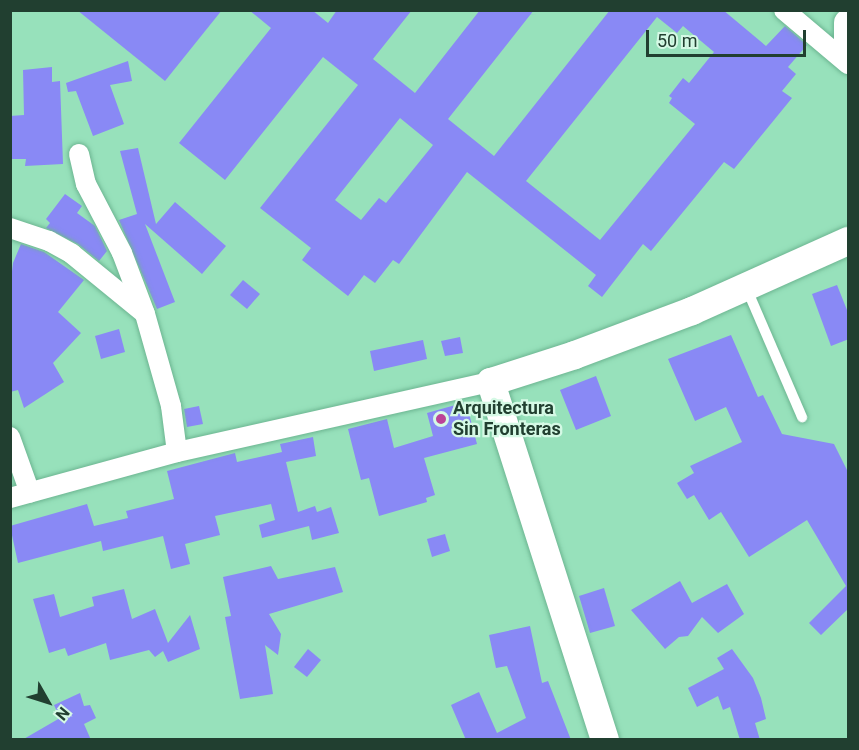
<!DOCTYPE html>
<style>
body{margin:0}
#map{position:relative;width:859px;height:750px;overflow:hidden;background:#97e1bb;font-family:Roboto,sans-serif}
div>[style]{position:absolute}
.building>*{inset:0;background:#8989f5}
.roads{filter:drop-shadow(0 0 2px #6cb591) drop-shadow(0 0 2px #6cb591)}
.lane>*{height:10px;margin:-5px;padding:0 5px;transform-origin:5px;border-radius:5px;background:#fff}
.street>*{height:20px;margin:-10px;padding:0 10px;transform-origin:10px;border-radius:10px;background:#fff}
.secondary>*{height:28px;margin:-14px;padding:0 14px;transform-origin:14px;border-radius:14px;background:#fff}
.dots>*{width:16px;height:16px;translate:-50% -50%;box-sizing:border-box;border:3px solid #d5f9e5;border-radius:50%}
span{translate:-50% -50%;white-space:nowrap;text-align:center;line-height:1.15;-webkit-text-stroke:4.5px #d5f9e5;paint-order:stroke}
.poi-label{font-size:18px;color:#213f30;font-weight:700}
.left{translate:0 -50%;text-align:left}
.frame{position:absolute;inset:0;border:12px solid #213f30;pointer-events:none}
.north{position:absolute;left:18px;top:672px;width:60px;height:60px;-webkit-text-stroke:4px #d5f9e5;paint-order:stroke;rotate:129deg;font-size:16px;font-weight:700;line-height:24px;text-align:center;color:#213f30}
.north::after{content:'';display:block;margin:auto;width:21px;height:27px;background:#213f30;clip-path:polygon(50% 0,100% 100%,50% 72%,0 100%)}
.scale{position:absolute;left:646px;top:30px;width:160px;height:27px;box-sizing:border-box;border:3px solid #213f30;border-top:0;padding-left:8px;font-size:18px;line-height:21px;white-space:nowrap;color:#213f30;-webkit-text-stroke:4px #d5f9e5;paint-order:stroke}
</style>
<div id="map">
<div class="building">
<div style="clip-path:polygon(77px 10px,222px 10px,165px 81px)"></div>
<div style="clip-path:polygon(evenodd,249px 10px,312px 10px,328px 23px,337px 10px,412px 10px,373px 59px,415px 93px,480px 10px,534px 10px,448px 119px,494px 156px,610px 10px,723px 10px,766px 46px,785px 26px,807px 45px,788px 67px,796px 74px,782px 91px,792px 98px,734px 169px,724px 162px,651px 251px,643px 244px,602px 297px,588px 286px,596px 275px,467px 172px,399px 264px,393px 260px,375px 283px,364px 275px,348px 296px,302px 260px,311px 248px,260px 208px,358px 85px,323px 57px,225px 180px,179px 143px,271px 28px,249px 10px,657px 17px,677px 33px,683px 26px,714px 52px,689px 83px,683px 78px,669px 96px,672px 98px,669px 103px,695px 124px,600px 240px,526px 181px,657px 17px,249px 10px,400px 118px,433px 145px,386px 203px,379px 198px,361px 220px,335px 200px,400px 118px)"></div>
<div style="clip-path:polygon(128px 61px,132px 81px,110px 85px,124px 124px,93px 136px,76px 91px,68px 92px,66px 83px)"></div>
<div style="clip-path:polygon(52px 67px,52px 82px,60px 81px,63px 164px,25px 166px,26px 159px,10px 159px,10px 116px,24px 115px,23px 70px)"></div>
<div style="clip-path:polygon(138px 148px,156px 224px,175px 202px,226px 246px,202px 274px,145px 224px,175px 302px,157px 309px,119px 220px,137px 214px,120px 151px)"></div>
<div style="clip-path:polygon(65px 194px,82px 206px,77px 213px,95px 226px,107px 251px,99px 261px,78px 244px,46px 228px,50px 223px,46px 219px)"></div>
<div style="clip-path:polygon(21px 244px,44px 252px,84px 280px,58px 312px,81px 333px,53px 363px,64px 382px,24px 408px,18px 390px,10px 392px,10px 288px,13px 263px)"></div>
<div style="clip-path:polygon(243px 280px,260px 294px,247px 309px,230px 295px)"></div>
<div style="clip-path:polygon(837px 285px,849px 315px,849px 339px,831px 346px,812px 294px)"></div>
<div style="clip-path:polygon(119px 329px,125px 352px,101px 359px,95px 336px)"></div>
<div style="clip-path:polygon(731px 335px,758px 397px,763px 395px,782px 434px,834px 444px,849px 474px,849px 608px,821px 635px,809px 623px,846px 586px,807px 520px,749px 557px,721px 512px,709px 520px,694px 495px,687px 499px,677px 483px,694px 473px,690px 466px,742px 442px,726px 407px,695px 421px,668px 359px)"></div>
<div style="clip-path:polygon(460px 337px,463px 353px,445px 356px,441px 341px)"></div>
<div style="clip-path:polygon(423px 340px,427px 359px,374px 371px,370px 351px)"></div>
<div style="clip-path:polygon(596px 376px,611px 416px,576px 430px,560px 390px)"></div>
<div style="clip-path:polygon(466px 402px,477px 444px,424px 458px,435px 495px,426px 498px,427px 502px,379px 516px,369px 478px,361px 480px,348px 429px,387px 419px,394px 448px,433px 436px,427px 413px)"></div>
<div style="clip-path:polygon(199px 406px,203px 424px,187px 427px,184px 409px)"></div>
<div style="clip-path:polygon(313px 437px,316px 456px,286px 462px,298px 512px,315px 506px,317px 512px,331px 507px,339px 533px,312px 540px,309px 526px,262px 538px,259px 525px,275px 520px,271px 504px,215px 516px,220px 535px,185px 544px,190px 564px,171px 569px,163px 536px,103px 551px,101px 541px,18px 563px,10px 526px,87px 504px,94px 526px,128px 518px,126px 511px,174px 499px,167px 471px,235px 453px,237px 462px,282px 452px,280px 444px)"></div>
<div style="clip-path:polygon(445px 534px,450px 551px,432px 557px,427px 539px)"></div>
<div style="clip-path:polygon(271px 566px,278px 579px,335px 567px,343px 592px,269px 614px,281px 634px,278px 655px,265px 645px,273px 694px,240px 699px,225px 617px,231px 616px,223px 577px)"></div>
<div style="clip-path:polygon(680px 581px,692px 603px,727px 584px,744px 614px,718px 633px,702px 617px,688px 636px,679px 637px,665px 649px,631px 610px)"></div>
<div style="clip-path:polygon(604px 588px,615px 626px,590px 633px,579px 596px)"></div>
<div style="clip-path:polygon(124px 589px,132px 619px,155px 609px,168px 643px,190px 615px,200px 649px,168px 662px,163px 651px,155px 657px,149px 650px,110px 660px,106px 643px,68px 656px,65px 648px,49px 653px,33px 599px,54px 594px,60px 617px,94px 606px,92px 597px)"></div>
<div style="clip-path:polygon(530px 626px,542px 683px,548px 681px,571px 740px,466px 740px,451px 705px,479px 692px,497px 733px,526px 718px,507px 666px,496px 668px,489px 635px)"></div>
<div style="clip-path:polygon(308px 649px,321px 660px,307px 677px,294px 667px)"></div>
<div style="clip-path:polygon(732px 649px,753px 678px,761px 698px,766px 719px,755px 723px,760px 740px,740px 740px,730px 707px,723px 710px,718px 696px,697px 707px,688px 688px,724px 669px,717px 658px)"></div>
<div style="clip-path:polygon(80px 693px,84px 706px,90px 705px,96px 718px,84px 724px,91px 740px,22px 740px,60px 718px,54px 705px)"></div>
</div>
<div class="roads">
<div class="lane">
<div style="left:746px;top:287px;width:142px;rotate:66.7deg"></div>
</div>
<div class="street">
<div style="left:784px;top:10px;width:84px;rotate:40.2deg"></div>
<div style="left:79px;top:154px;width:31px;rotate:77deg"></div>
<div style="left:86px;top:184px;width:78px;rotate:62.4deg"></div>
<div style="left:122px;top:253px;width:65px;rotate:69.3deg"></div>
<div style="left:145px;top:314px;width:96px;rotate:74.2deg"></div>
<div style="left:171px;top:406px;width:46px;rotate:82.6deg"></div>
<div style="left:10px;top:228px;width:41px;rotate:18.4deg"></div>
<div style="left:49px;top:241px;width:26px;rotate:29deg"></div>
<div style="left:72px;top:254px;width:92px;rotate:39.2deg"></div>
<div style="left:10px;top:437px;width:59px;rotate:70.3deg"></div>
<div style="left:10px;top:498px;width:173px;rotate:-15.4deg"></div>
<div style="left:177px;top:452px;width:322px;rotate:-12.6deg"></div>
</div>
<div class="secondary">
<div style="left:848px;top:23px;width:24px;rotate:90deg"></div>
<div style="left:605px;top:740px;width:376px;rotate:-107.7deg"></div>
<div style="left:491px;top:382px;width:88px;rotate:-17.8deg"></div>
<div style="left:575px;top:355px;width:125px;rotate:-20.6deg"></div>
<div style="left:692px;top:311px;width:171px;rotate:-24.2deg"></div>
</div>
</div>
<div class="dots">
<div style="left:441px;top:419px;background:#bc4398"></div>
</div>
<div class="poi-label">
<span class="left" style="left:453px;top:419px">Arquitectura<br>Sin Fronteras</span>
</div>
<div class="frame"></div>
<div class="north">N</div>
<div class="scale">50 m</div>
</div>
